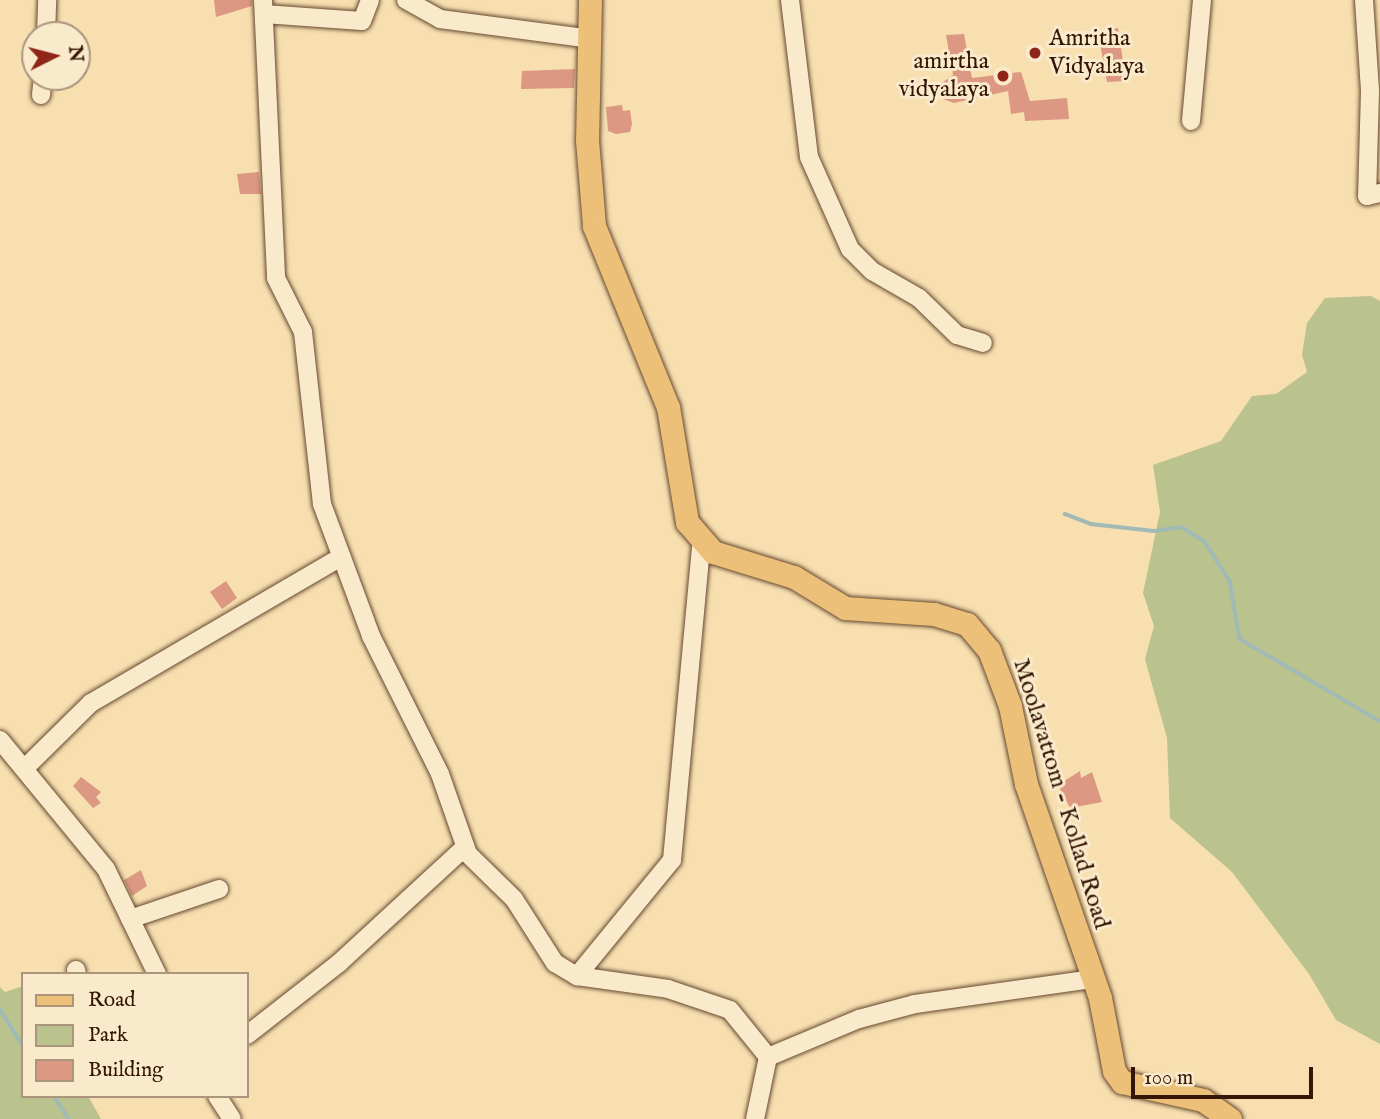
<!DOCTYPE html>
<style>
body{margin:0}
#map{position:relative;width:1380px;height:1119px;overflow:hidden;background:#f7dfb0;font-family:"IM FELL English",serif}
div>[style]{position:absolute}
.green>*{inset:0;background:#bac28d}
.stream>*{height:3.5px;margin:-1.75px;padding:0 1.75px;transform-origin:1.75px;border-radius:1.75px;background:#a1bab6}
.building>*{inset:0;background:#dc9883}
.roads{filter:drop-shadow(0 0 2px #66482f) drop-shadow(0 0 2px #66482f)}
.minor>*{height:18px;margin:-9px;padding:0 9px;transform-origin:9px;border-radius:9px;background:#faeacc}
.major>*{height:23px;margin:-11.5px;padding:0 11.5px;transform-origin:11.5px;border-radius:11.5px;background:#ecc078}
.dots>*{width:19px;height:19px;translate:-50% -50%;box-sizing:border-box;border:4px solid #faeacc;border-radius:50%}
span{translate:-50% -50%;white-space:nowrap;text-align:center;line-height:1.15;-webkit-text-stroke:6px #faeacc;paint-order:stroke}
.poi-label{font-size:24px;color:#351604}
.left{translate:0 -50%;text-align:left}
.right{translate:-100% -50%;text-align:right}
.street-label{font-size:24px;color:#351604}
.legend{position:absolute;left:21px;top:972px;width:228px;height:126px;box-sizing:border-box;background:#faeacc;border:2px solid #ab957c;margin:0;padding:9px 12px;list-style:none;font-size:21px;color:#351604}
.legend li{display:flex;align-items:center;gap:14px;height:35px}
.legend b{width:35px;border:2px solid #ab957c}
.north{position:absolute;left:21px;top:21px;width:70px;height:70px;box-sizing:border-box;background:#faeacc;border:2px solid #ab957c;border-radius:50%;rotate:84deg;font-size:19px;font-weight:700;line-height:28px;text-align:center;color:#351604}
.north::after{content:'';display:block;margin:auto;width:24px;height:32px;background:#8f2418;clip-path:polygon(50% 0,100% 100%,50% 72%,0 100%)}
.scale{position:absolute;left:1131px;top:1067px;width:182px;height:32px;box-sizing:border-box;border:4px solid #351604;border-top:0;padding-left:9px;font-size:21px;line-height:24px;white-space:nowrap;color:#351604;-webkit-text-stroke:5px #faeacc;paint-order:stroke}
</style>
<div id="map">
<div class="green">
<div style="clip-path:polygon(1371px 296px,1380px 301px,1380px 1044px,1336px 1020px,1309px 974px,1232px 872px,1170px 818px,1167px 738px,1145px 659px,1154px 626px,1143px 593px,1160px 512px,1153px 465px,1221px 441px,1252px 396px,1276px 394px,1307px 372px,1302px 355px,1307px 323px,1325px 298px)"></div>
<div style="clip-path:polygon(23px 986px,23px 1096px,88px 1096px,101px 1119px,0 1119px,0 987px,5px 992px)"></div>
</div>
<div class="stream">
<div style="left:1065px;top:514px;width:28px;rotate:21deg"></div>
<div style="left:1091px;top:524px;width:63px;rotate:6.3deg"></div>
<div style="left:1154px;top:531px;width:28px;rotate:-8deg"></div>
<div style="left:1182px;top:527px;width:27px;rotate:33deg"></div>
<div style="left:1205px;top:542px;width:46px;rotate:57.3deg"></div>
<div style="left:1230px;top:581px;width:59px;rotate:80.2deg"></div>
<div style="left:1240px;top:639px;width:162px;rotate:30.4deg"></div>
<div style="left:0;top:1009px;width:44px;rotate:58.1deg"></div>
<div style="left:54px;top:1096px;width:27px;rotate:57deg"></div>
</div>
<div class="building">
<div style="clip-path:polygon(214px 0,252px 0,252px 6px,216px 17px)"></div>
<div style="clip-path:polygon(1118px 28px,1126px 81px,1107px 82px,1098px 32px)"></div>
<div style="clip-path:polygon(964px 34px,972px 78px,1021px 72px,1030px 101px,1067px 98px,1069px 119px,1025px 121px,1024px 112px,1011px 114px,1008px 91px,954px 103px,943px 99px,939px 85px,953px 75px,946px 35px)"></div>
<div style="clip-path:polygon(575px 69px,574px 88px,521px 89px,522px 71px)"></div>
<div style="clip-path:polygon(622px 105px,623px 111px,630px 110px,632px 124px,630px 132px,616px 134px,608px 131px,606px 107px)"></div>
<div style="clip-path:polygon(259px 172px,261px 194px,240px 194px,237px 174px)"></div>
<div style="clip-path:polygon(226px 581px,237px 598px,222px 609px,210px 592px)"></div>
<div style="clip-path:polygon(1080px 771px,1081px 778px,1092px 772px,1102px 802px,1070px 808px,1058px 785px)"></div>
<div style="clip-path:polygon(81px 777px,101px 792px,96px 797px,101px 803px,93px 808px,73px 786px)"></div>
<div style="clip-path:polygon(141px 870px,147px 886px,132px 896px,124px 880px)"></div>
</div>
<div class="roads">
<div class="minor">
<div style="left:263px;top:0;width:278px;rotate:87.3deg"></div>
<div style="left:276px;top:278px;width:60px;rotate:63.4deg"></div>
<div style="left:303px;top:332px;width:173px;rotate:83.7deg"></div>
<div style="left:322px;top:504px;width:141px;rotate:69.6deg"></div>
<div style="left:371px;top:636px;width:154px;rotate:63.4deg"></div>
<div style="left:440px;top:774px;width:85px;rotate:70.7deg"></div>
<div style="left:468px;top:854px;width:64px;rotate:44.4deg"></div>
<div style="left:514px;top:899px;width:76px;rotate:57.4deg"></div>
<div style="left:555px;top:963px;width:26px;rotate:31deg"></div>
<div style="left:577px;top:976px;width:92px;rotate:8.1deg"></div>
<div style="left:668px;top:989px;width:65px;rotate:18.7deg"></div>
<div style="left:730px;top:1010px;width:60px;rotate:51deg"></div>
<div style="left:768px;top:1057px;width:63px;rotate:101.8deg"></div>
<div style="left:406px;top:0;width:39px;rotate:29deg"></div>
<div style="left:440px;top:19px;width:153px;rotate:7.5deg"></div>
<div style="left:790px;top:0;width:158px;rotate:83.1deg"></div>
<div style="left:809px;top:157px;width:101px;rotate:66deg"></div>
<div style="left:850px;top:249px;width:31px;rotate:45deg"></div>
<div style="left:872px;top:271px;width:54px;rotate:29.9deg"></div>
<div style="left:919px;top:298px;width:53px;rotate:44.2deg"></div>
<div style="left:957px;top:335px;width:27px;rotate:17deg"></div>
<div style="left:1364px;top:0;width:91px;rotate:86.2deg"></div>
<div style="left:1370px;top:91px;width:105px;rotate:91.6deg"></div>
<div style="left:1367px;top:196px;width:13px;rotate:-13deg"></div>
<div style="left:264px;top:14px;width:98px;rotate:4.1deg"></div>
<div style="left:362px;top:21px;width:22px;rotate:-69deg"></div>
<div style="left:46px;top:35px;width:35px;rotate:-88deg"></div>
<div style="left:41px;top:95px;width:18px;rotate:-84deg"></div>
<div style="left:1191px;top:121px;width:121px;rotate:-84.8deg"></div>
<div style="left:0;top:740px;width:167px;rotate:50.6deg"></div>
<div style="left:106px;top:869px;width:117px;rotate:64.1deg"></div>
<div style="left:25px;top:768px;width:93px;rotate:-44.6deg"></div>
<div style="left:91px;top:703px;width:290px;rotate:-30.3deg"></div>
<div style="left:130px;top:919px;width:94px;rotate:-18.6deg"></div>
<div style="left:76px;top:970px;width:4px;rotate:76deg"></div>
<div style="left:577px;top:976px;width:150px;rotate:-50.7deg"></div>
<div style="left:672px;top:860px;width:322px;rotate:-84.7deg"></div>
<div style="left:247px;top:1035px;width:117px;rotate:-38deg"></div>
<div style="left:339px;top:963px;width:171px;rotate:-42.6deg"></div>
<div style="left:768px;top:1057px;width:99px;rotate:-22.7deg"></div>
<div style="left:859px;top:1019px;width:58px;rotate:-15deg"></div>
<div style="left:915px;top:1004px;width:180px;rotate:-8deg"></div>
<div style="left:217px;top:1096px;width:27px;rotate:57deg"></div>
</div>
<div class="major">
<div style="left:590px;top:0;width:140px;rotate:91.2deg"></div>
<div style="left:587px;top:140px;width:86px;rotate:85.3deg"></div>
<div style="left:594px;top:226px;width:196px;rotate:67.8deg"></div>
<div style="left:668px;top:407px;width:117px;rotate:80.6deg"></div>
<div style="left:687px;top:522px;width:40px;rotate:49deg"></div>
<div style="left:713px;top:552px;width:85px;rotate:17.2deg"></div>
<div style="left:794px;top:577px;width:60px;rotate:31.3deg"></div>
<div style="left:845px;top:608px;width:89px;rotate:3.9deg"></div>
<div style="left:934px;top:614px;width:34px;rotate:17deg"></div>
<div style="left:967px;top:624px;width:34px;rotate:50deg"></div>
<div style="left:989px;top:650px;width:60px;rotate:69.4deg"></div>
<div style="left:1010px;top:706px;width:80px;rotate:78.4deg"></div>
<div style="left:1026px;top:784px;width:226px;rotate:70.9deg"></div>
<div style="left:1100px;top:998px;width:74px;rotate:79.1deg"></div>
<div style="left:1114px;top:1071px;width:14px;rotate:54deg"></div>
<div style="left:1122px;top:1082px;width:83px;rotate:12.5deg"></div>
<div style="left:1203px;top:1100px;width:33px;rotate:35deg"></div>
</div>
</div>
<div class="dots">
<div style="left:1035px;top:53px;background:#8f2418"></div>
<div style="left:1003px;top:76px;background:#8f2418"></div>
</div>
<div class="poi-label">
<span class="left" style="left:1049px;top:53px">Amritha<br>Vidyalaya</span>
<span class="right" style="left:989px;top:76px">amirtha<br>vidyalaya</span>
</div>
<div class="street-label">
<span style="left:1061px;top:794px;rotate:73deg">Moolavattom - Kollad Road</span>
</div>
<ul class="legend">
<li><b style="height:9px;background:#ecc078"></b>Road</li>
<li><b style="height:19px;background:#bac28d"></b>Park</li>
<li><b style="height:19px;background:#dc9883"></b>Building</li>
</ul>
<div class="north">N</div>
<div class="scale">100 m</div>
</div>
